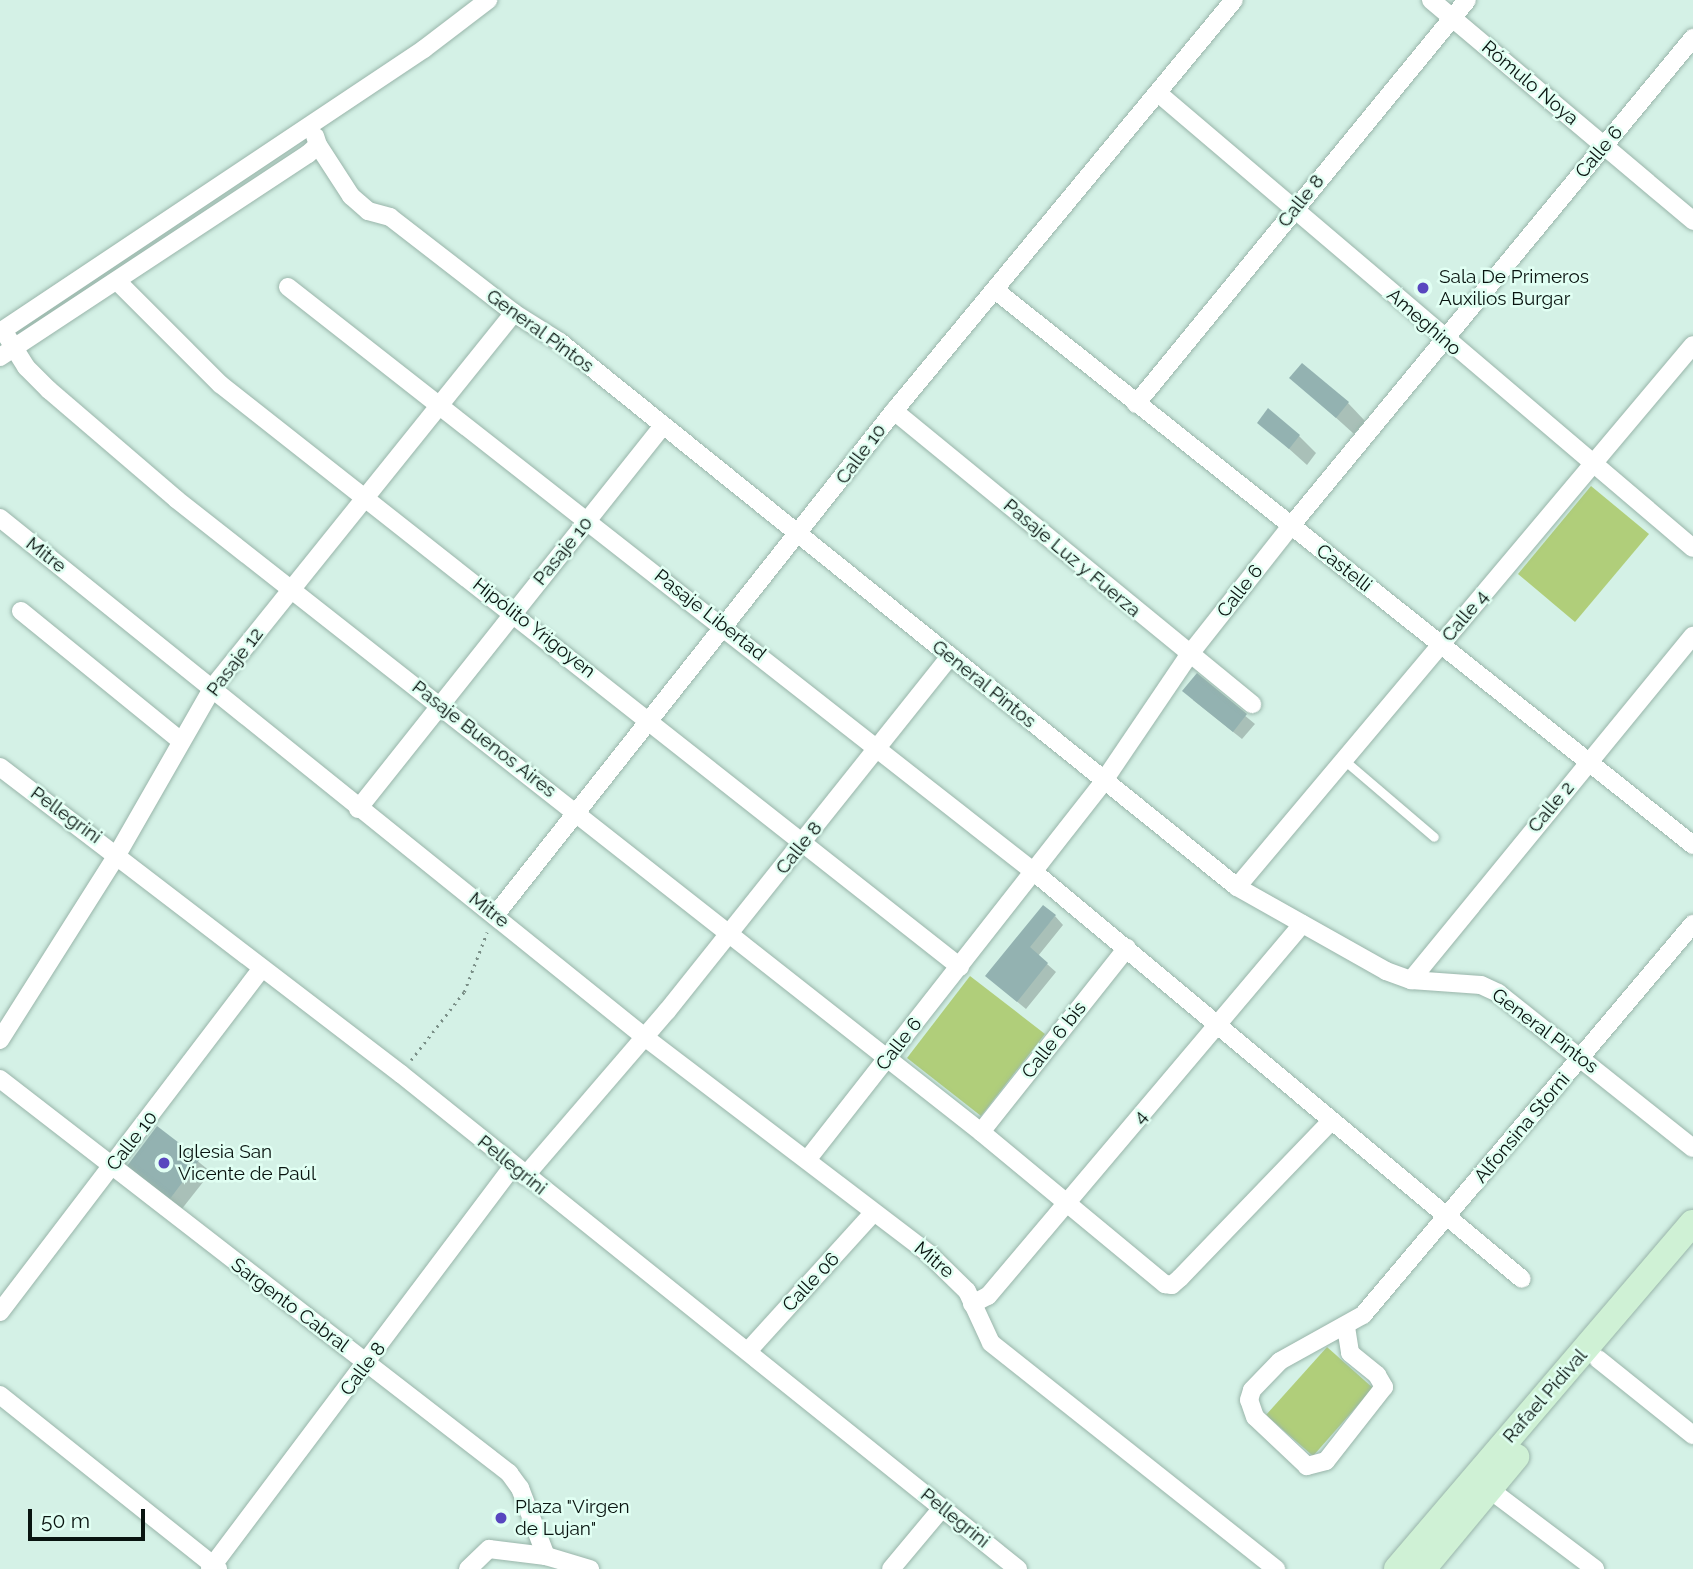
<!DOCTYPE html>
<meta charset="utf-8">
<style>
body{margin:0}
#map{position:relative;width:1693px;height:1569px;overflow:hidden;background:#d4f1e6;font-family:Raleway,sans-serif}
div>[style]{position:absolute}
.green>*{inset:0;background:#b0ce7a}
.shadow>*{inset:0;background:#0003}
.building>*{inset:0;background:#93b2b1}
.path>*{height:2.5px;margin-top:-1.25px;transform-origin:0;background:repeating-linear-gradient(90deg,#7a8f87 0 2px,transparent 0 7px)}
.roads{filter:drop-shadow(0 0 2px #99b5aa) drop-shadow(0 0 2px #99b5aa)}
.lane>*{height:9px;margin:-4.5px;padding:0 4.5px;transform-origin:4.5px;border-radius:4.5px;background:#fff}
.street>*{height:18px;margin:-9px;padding:0 9px;transform-origin:9px;border-radius:9px;background:#fff}
.secondary>*{height:26px;margin:-13px;padding:0 13px;transform-origin:13px;border-radius:13px;background:#cff1d5}
.dots>*{width:19px;height:19px;translate:-50% -50%;box-sizing:border-box;border:4px solid #e1fff3;border-radius:50%}
span{translate:-50% -50%;white-space:nowrap;text-align:center;line-height:1.15;-webkit-text-stroke:5px #e1fff3;paint-order:stroke}
.street-label{font-size:19px;color:#091410}
.poi-label{font-size:19px;color:#091410}
.left{translate:0 -50%;text-align:left}
.scale{position:absolute;left:28px;top:1509px;width:117px;height:32px;box-sizing:border-box;border:4px solid #091410;border-top:0;padding-left:9px;font-size:21px;line-height:24px;white-space:nowrap;color:#091410;-webkit-text-stroke:5px #e1fff3;paint-order:stroke}
</style>
<div id="map">
<div class="green">
<div style="clip-path:polygon(1591px 486px,1649px 534px,1575px 622px,1518px 574px)"></div>
<div style="clip-path:polygon(970px 976px,1045px 1034px,981px 1116px,907px 1058px)"></div>
<div style="clip-path:polygon(1327px 1347px,1373px 1388px,1313px 1456px,1266px 1415px)"></div>
</div>
<div class="shadow">
<div style="clip-path:polygon(1292px 378px,1348px 403px,1365px 421px,1354px 434px)"></div>
<div style="clip-path:polygon(1259px 422px,1299px 436px,1316px 453px,1307px 465px)"></div>
<div style="clip-path:polygon(1197px 676px,1255px 724px,1242px 739px,1193px 700px)"></div>
<div style="clip-path:polygon(1055px 916px,1063px 925px,1038px 956px,1056px 972px,1026px 1009px,996px 984px)"></div>
<div style="clip-path:polygon(158px 1129px,211px 1172px,181px 1210px,141px 1178px)"></div>
</div>
<div class="building">
<div style="clip-path:polygon(1302px 363px,1349px 402px,1336px 418px,1289px 378px)"></div>
<div style="clip-path:polygon(1268px 408px,1300px 435px,1289px 449px,1257px 423px)"></div>
<div style="clip-path:polygon(1197px 673px,1247px 714px,1233px 732px,1182px 691px)"></div>
<div style="clip-path:polygon(1043px 905px,1056px 915px,1030px 947px,1048px 963px,1017px 1002px,985px 976px)"></div>
<div style="clip-path:polygon(157px 1126px,200px 1159px,169px 1200px,127px 1166px)"></div>
</div>
<div class="path">
<div style="left:411px;top:1060px;width:86px;rotate:-52.1deg"></div>
<div style="left:464px;top:992px;width:64px;rotate:-69deg"></div>
</div>
<div class="roads">
<div class="lane">
<div style="left:1344px;top:760px;width:118px;rotate:40.5deg"></div>
</div>
<div class="street">
<div style="left:1431px;top:0;width:343px;rotate:40.1deg"></div>
<div style="left:1158px;top:93px;width:702px;rotate:40.38deg"></div>
<div style="left:318px;top:145px;width:61px;rotate:57.1deg"></div>
<div style="left:351px;top:196px;width:23px;rotate:41deg"></div>
<div style="left:368px;top:211px;width:23px;rotate:15deg"></div>
<div style="left:390px;top:217px;width:157px;rotate:37.7deg"></div>
<div style="left:514px;top:313px;width:54px;rotate:32.2deg"></div>
<div style="left:560px;top:342px;width:869px;rotate:38.83deg"></div>
<div style="left:1237px;top:887px;width:171px;rotate:29.4deg"></div>
<div style="left:1386px;top:971px;width:27px;rotate:20deg"></div>
<div style="left:1411px;top:980px;width:70px;rotate:4.1deg"></div>
<div style="left:1481px;top:985px;width:19px;rotate:25deg"></div>
<div style="left:1498px;top:993px;width:249px;rotate:38.5deg"></div>
<div style="left:117px;top:281px;width:146px;rotate:45deg"></div>
<div style="left:220px;top:384px;width:942px;rotate:38.23deg"></div>
<div style="left:288px;top:287px;width:948px;rotate:38.1deg"></div>
<div style="left:1034px;top:872px;width:635px;rotate:39.83deg"></div>
<div style="left:995px;top:290px;width:892px;rotate:38.49deg"></div>
<div style="left:3px;top:330px;width:44px;rotate:58.1deg"></div>
<div style="left:26px;top:367px;width:33px;rotate:45deg"></div>
<div style="left:49px;top:390px;width:167px;rotate:40.6deg"></div>
<div style="left:176px;top:499px;width:1024px;rotate:38.18deg"></div>
<div style="left:981px;top:1132px;width:239px;rotate:39.6deg"></div>
<div style="left:1165px;top:1284px;width:7px;rotate:8deg"></div>
<div style="left:1172px;top:1285px;width:11px;rotate:-41deg"></div>
<div style="left:1180px;top:1278px;width:218px;rotate:-46.1deg"></div>
<div style="left:0;top:332px;width:510px;rotate:-33.72deg"></div>
<div style="left:424px;top:49px;width:81px;rotate:-37.4deg"></div>
<div style="left:0;top:357px;width:369px;rotate:-33.4deg"></div>
<div style="left:308px;top:154px;width:13px;rotate:-42deg"></div>
<div style="left:318px;top:145px;width:9px;rotate:-108deg"></div>
<div style="left:1136px;top:404px;width:522px;rotate:-50.67deg"></div>
<div style="left:894px;top:411px;width:463px;rotate:39.3deg"></div>
<div style="left:0;top:518px;width:824px;rotate:38.84deg"></div>
<div style="left:642px;top:1035px;width:360px;rotate:37.3deg"></div>
<div style="left:928px;top:1253px;width:54px;rotate:44.3deg"></div>
<div style="left:967px;top:1291px;width:57px;rotate:65.2deg"></div>
<div style="left:991px;top:1343px;width:364px;rotate:38.4deg"></div>
<div style="left:21px;top:611px;width:206px;rotate:39.1deg"></div>
<div style="left:0;top:767px;width:505px;rotate:37.44deg"></div>
<div style="left:401px;top:1074px;width:791px;rotate:38.74deg"></div>
<div style="left:358px;top:809px;width:490px;rotate:-51.5deg"></div>
<div style="left:1237px;top:887px;width:708px;rotate:-49.93deg"></div>
<div style="left:496px;top:914px;width:641px;rotate:-51.65deg"></div>
<div style="left:894px;top:411px;width:533px;rotate:-50.4deg"></div>
<div style="left:1411px;top:980px;width:445px;rotate:-50.7deg"></div>
<div style="left:0;top:1040px;width:221px;rotate:-57.7deg"></div>
<div style="left:118px;top:853px;width:191px;rotate:-60.2deg"></div>
<div style="left:213px;top:687px;width:480px;rotate:-51.2deg"></div>
<div style="left:0;top:1079px;width:644px;rotate:37.74deg"></div>
<div style="left:509px;top:1473px;width:19px;rotate:54deg"></div>
<div style="left:520px;top:1488px;width:73px;rotate:69.1deg"></div>
<div style="left:981px;top:1132px;width:235px;rotate:-51.6deg"></div>
<div style="left:807px;top:1160px;width:480px;rotate:-51.9deg"></div>
<div style="left:1103px;top:782px;width:153px;rotate:-55.9deg"></div>
<div style="left:1189px;top:655px;width:163px;rotate:-51.7deg"></div>
<div style="left:1290px;top:527px;width:634px;rotate:-50.51deg"></div>
<div style="left:525px;top:1176px;width:218px;rotate:-49.3deg"></div>
<div style="left:667px;top:1011px;width:454px;rotate:-51.4deg"></div>
<div style="left:972px;top:1304px;width:18px;rotate:-27deg"></div>
<div style="left:988px;top:1296px;width:487px;rotate:-49.8deg"></div>
<div style="left:0;top:1312px;width:432px;rotate:-52.7deg"></div>
<div style="left:1346px;top:1327px;width:26px;rotate:81deg"></div>
<div style="left:1350px;top:1353px;width:35px;rotate:39deg"></div>
<div style="left:1377px;top:1375px;width:14px;rotate:60deg"></div>
<div style="left:1384px;top:1387px;width:94px;rotate:128.1deg"></div>
<div style="left:1326px;top:1461px;width:20px;rotate:165deg"></div>
<div style="left:1307px;top:1466px;width:71px;rotate:-136.7deg"></div>
<div style="left:1255px;top:1417px;width:18px;rotate:-109deg"></div>
<div style="left:1249px;top:1400px;width:10px;rotate:-73deg"></div>
<div style="left:1252px;top:1390px;width:40px;rotate:-46deg"></div>
<div style="left:1280px;top:1361px;width:95px;rotate:-29deg"></div>
<div style="left:1363px;top:1315px;width:512px;rotate:-49.84deg"></div>
<div style="left:748px;top:1351px;width:186px;rotate:-47.8deg"></div>
<div style="left:1598px;top:1359px;width:122px;rotate:38.7deg"></div>
<div style="left:0;top:1395px;width:279px;rotate:38.6deg"></div>
<div style="left:1489px;top:1489px;width:133px;rotate:37deg"></div>
<div style="left:210px;top:1569px;width:504px;rotate:-53.06deg"></div>
<div style="left:468px;top:1569px;width:29px;rotate:-44deg"></div>
<div style="left:489px;top:1549px;width:57px;rotate:7deg"></div>
<div style="left:546px;top:1556px;width:46px;rotate:16.5deg"></div>
<div style="left:891px;top:1569px;width:80px;rotate:-50.1deg"></div>
</div>
<div class="secondary">
<div style="left:1397px;top:1569px;width:455px;rotate:-49.5deg"></div>
<div style="left:1423px;top:1569px;width:146px;rotate:-50.3deg"></div>
</div>
</div>
<div class="dots">
<div style="left:1423px;top:288px;background:#5847bf"></div>
<div style="left:164px;top:1163px;background:#5847bf"></div>
<div style="left:501px;top:1518px;background:#5847bf"></div>
</div>
<div class="street-label">
<span style="left:1530px;top:83px;rotate:40deg">Rómulo Noya</span>
<span style="left:1599px;top:152px;rotate:-50deg">Calle 6</span>
<span style="left:1301px;top:201px;rotate:-51deg">Calle 8</span>
<span style="left:1424px;top:322px;rotate:41deg">Ameghino</span>
<span style="left:540px;top:331px;rotate:36deg">General Pintos</span>
<span style="left:861px;top:454px;rotate:-53deg">Calle 10</span>
<span style="left:563px;top:551px;rotate:-51deg">Pasaje 10</span>
<span style="left:46px;top:555px;rotate:38deg">Mitre</span>
<span style="left:1072px;top:558px;rotate:40deg">Pasaje Luz y Fuerza</span>
<span style="left:1344px;top:568px;rotate:38deg">Castelli</span>
<span style="left:1240px;top:591px;rotate:-52deg">Calle 6</span>
<span style="left:710px;top:615px;rotate:38deg">Pasaje Libertad</span>
<span style="left:1465px;top:616px;rotate:-50deg">Calle 4</span>
<span style="left:534px;top:628px;rotate:38deg">Hipólito Yrigoyen</span>
<span style="left:235px;top:662px;rotate:-53deg">Pasaje 12</span>
<span style="left:984px;top:684px;rotate:39deg">General Pintos</span>
<span style="left:484px;top:739px;rotate:38deg">Pasaje Buenos Aires</span>
<span style="left:1551px;top:807px;rotate:-50deg">Calle 2</span>
<span style="left:66px;top:815px;rotate:36deg">Pellegrini</span>
<span style="left:799px;top:848px;rotate:-51deg">Calle 8</span>
<span style="left:489px;top:910px;rotate:38deg">Mitre</span>
<span style="left:1545px;top:1031px;rotate:37deg">General Pintos</span>
<span style="left:1054px;top:1040px;rotate:-52deg">Calle 6 bis</span>
<span style="left:899px;top:1044px;rotate:-52deg">Calle 6</span>
<span style="left:1140px;top:1117px;rotate:-50deg">4</span>
<span style="left:1522px;top:1128px;rotate:-50deg">Alfonsina Storni</span>
<span style="left:132px;top:1141px;rotate:-52deg">Calle 10</span>
<span style="left:512px;top:1165px;rotate:39deg">Pellegrini</span>
<span style="left:934px;top:1260px;rotate:40deg">Mitre</span>
<span style="left:811px;top:1282px;rotate:-47deg">Calle 06</span>
<span style="left:290px;top:1305px;rotate:37deg">Sargento Cabral</span>
<span style="left:363px;top:1369px;rotate:-53deg">Calle 8</span>
<span style="left:1545px;top:1396px;rotate:-49deg">Rafael Pidival</span>
<span style="left:955px;top:1518px;rotate:39deg">Pellegrini</span>
</div>
<div class="poi-label">
<span class="left" style="left:1439px;top:288px">Sala De Primeros<br>Auxilios Burgar</span>
<span class="left" style="left:178px;top:1163px">Iglesia San<br>Vicente de Paúl</span>
<span class="left" style="left:515px;top:1518px">Plaza "Virgen<br>de Lujan"</span>
</div>
<div class="scale">50 m</div>
</div>
